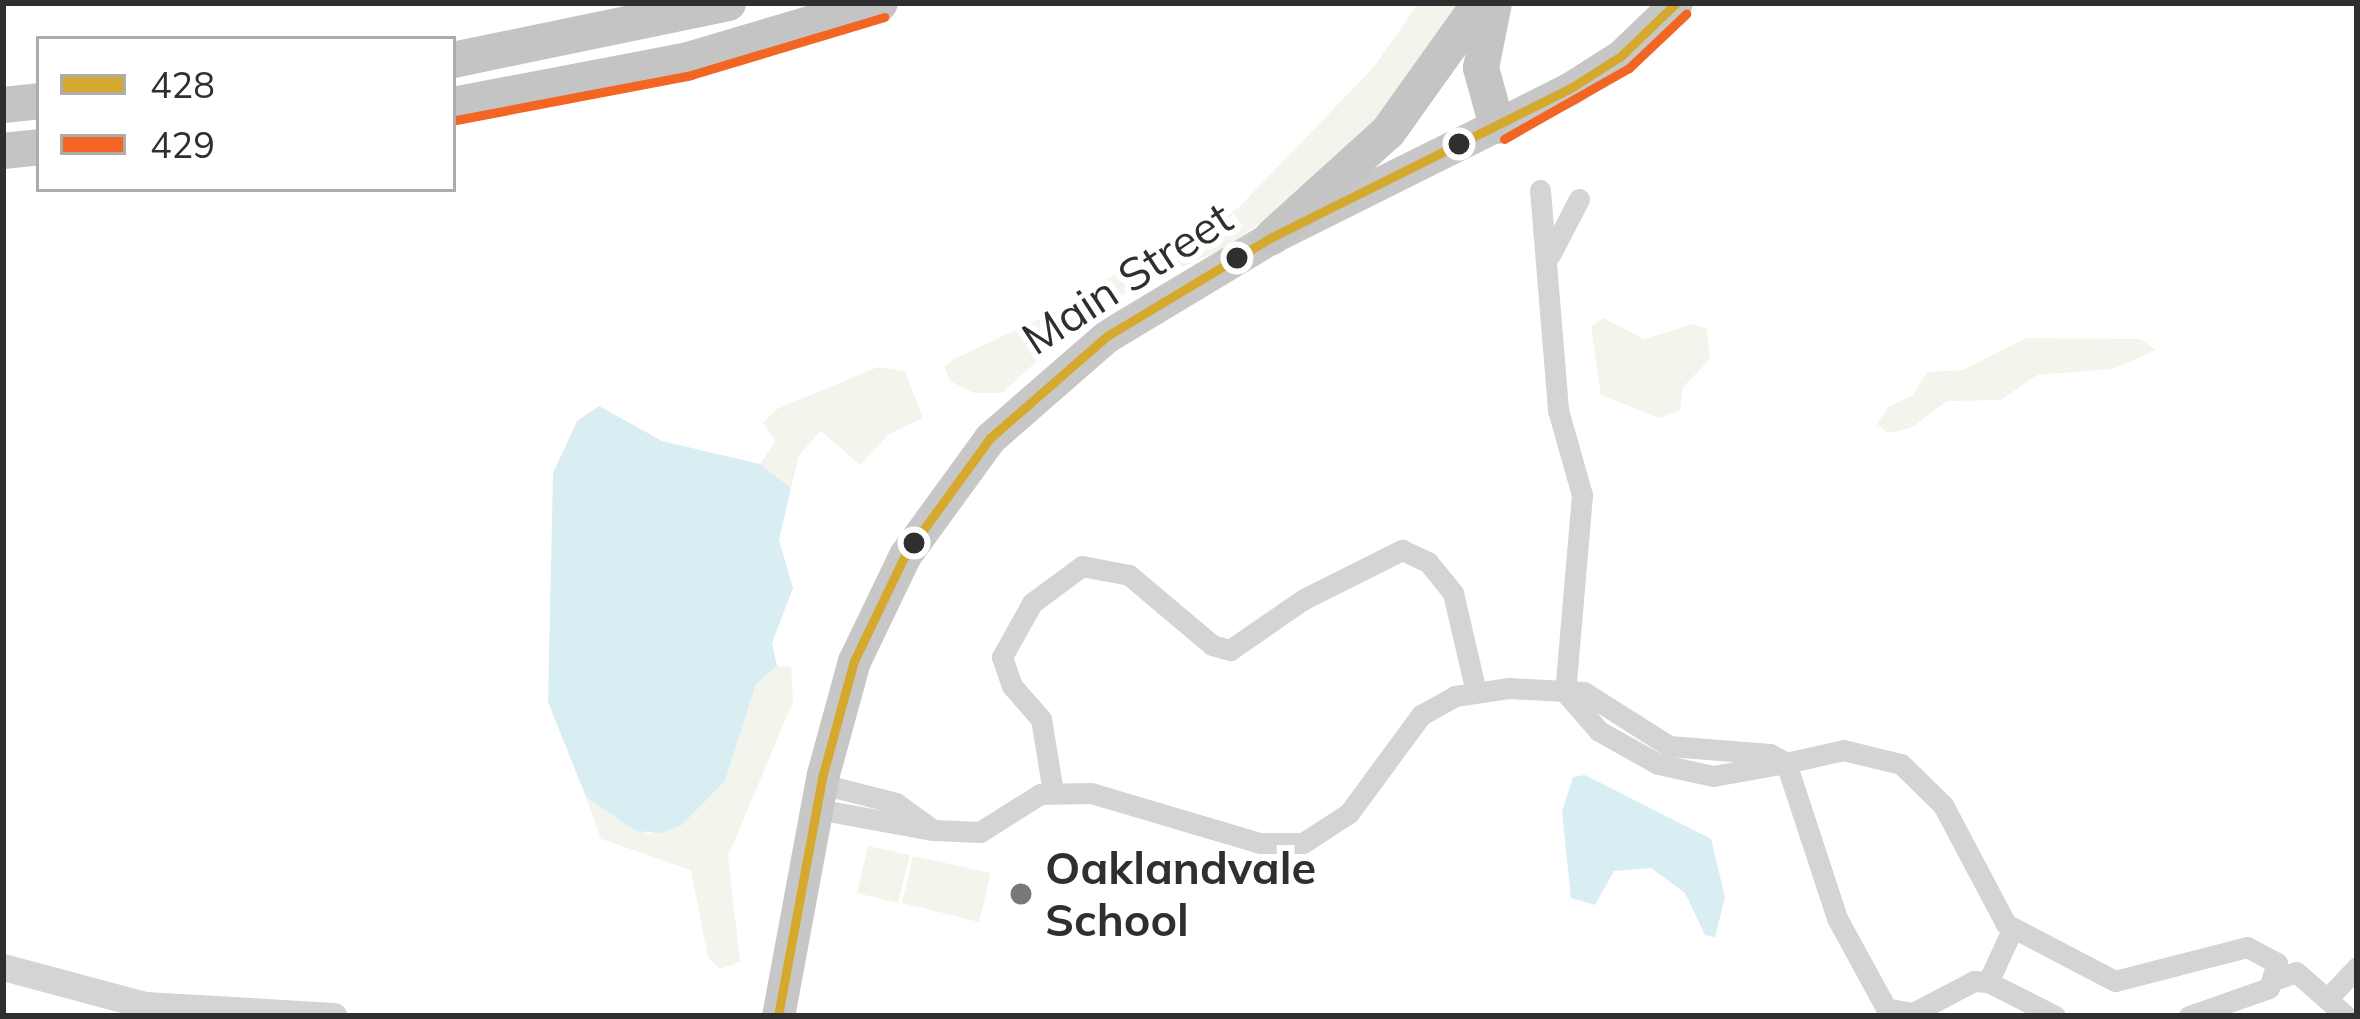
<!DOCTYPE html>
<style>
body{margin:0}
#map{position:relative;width:2360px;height:1019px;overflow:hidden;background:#fff;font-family:Mulish,sans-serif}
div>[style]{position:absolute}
.green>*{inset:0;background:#f3f5ec}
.water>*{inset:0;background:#d8eef2}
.minor>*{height:21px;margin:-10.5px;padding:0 10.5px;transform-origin:10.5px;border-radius:10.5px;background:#d4d4d4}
.tertiary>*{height:27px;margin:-13.5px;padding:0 13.5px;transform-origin:13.5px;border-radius:13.5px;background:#d4d4d4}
.primary>*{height:33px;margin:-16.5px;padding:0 16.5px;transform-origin:16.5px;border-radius:16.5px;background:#c7c7c7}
.trunk>*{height:36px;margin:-18px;padding:0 18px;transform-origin:18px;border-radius:18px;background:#c4c4c4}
.bus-1>*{height:9px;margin:-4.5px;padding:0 4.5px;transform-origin:4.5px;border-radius:4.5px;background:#d5a92d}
.bus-2>*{height:9px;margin:-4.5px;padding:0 4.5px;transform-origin:4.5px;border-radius:4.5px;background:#f26522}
.dots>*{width:33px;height:33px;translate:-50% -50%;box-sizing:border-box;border:6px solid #fff;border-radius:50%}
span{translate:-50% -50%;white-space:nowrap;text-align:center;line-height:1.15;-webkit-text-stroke:12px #fff;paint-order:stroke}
.street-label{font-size:45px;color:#2f2f2f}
.poi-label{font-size:45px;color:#2f2f2f;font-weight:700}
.left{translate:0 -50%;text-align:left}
.frame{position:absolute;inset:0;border:6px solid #2f2f2f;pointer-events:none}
.legend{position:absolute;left:36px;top:36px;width:420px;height:156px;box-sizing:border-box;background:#fff;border:3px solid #acacac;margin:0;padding:15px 21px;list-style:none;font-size:36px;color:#2f2f2f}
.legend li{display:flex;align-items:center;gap:24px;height:60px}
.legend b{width:60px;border:3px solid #acacac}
</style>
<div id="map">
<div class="green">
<div style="clip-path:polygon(1419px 3px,1457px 3px,1453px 26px,1385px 110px,1294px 200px,1221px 250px,1133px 288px,1079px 323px,1002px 393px,974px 393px,950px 381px,944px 366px,956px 358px,1061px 309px,1134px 262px,1195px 240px,1237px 209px,1373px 68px)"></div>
<div style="clip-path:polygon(1603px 318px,1644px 339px,1693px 324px,1707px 329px,1710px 359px,1683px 387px,1680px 410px,1659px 418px,1601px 395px,1591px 327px)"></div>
<div style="clip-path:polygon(2026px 338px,2141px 339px,2156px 350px,2112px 369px,2037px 375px,2001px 400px,1947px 401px,1911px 428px,1888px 433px,1877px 424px,1888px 407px,1913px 395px,1927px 372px,1963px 370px)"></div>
<div style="clip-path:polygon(878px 367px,905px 371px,923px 418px,889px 434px,860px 465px,821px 431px,799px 455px,791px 488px,760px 464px,775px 441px,763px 423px,777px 409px)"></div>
<div style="clip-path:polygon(777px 666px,791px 667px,793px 702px,728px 856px,740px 962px,720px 969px,708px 958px,691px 870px,601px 839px,586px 797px,648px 834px,682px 825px,725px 781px,756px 684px)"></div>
<div style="clip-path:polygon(868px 846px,910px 855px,898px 903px,857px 893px)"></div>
<div style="clip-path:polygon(913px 856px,991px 873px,979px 922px,902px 903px)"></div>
</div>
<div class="water">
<div style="clip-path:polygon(599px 406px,662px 441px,760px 464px,791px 488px,779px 540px,793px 588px,772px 643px,777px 666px,756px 684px,725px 781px,682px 825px,661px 833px,636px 831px,586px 797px,548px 702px,553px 473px,577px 421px)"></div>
<div style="clip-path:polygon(1585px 775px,1711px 839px,1725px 897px,1715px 937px,1705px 935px,1685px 893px,1651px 868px,1614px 871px,1595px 905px,1571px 898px,1562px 812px,1573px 777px)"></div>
</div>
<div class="minor">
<div style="left:1540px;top:190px;width:221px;rotate:85.3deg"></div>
<div style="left:1558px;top:410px;width:88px;rotate:74.2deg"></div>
<div style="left:1582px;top:495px;width:198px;rotate:94.9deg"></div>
<div style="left:1550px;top:255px;width:63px;rotate:-62.6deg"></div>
<div style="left:1053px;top:792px;width:74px;rotate:-99.3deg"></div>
<div style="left:1041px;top:719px;width:44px;rotate:-131.3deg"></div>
<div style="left:1012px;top:686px;width:31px;rotate:-109deg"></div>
<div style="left:1002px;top:657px;width:62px;rotate:-60.9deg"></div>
<div style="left:1032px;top:603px;width:62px;rotate:-36.5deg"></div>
<div style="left:1082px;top:566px;width:48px;rotate:10.8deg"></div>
<div style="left:1129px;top:575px;width:109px;rotate:40.1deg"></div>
<div style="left:1212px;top:645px;width:19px;rotate:16deg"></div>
<div style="left:1230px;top:650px;width:90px;rotate:-34.6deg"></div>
<div style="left:1304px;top:599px;width:110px;rotate:-26.6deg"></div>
<div style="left:1402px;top:550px;width:29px;rotate:25deg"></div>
<div style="left:1428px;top:562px;width:40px;rotate:51deg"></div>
<div style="left:1453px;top:593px;width:102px;rotate:76.9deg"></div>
<div style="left:817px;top:809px;width:118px;rotate:10.3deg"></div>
<div style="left:933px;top:830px;width:46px;rotate:-143.9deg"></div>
<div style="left:896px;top:803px;width:76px;rotate:-165.6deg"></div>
<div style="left:933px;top:830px;width:47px;rotate:2.4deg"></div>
<div style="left:980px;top:832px;width:71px;rotate:-32.3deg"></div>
<div style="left:1040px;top:794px;width:51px;rotate:-1.1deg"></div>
<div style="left:1091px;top:793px;width:176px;rotate:16.5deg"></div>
<div style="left:1260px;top:843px;width:43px"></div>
<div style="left:1303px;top:843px;width:55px;rotate:-33.1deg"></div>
<div style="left:1349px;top:813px;width:122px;rotate:-53.7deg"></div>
<div style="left:1421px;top:715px;width:39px;rotate:-29deg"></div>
<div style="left:1455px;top:696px;width:55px;rotate:-8.4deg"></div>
<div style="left:1509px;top:688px;width:75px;rotate:3.1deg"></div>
<div style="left:1584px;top:692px;width:101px;rotate:32.4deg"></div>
<div style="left:1669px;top:746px;width:101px;rotate:4.5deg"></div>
<div style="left:1770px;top:754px;width:18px;rotate:29deg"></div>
<div style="left:1786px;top:763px;width:74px;rotate:169.9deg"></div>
<div style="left:1713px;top:776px;width:56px;rotate:-167.7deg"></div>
<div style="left:1658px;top:764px;width:68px;rotate:-150.8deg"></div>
<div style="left:1599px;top:731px;width:52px;rotate:-131.1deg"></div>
<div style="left:2277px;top:979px;width:20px;rotate:-20deg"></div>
<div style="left:2296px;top:972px;width:67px;rotate:41.3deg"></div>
<div style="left:1988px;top:982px;width:14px;rotate:-176deg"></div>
<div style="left:1974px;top:981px;width:69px;rotate:152.3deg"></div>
<div style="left:1913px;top:1013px;width:27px;rotate:-170deg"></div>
<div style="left:1886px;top:1008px;width:102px;rotate:-118.6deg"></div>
<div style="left:1837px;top:918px;width:163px;rotate:-108.2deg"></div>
<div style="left:1786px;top:763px;width:58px;rotate:-12.8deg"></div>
<div style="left:1843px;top:750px;width:60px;rotate:13.6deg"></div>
<div style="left:1901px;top:764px;width:59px;rotate:44.3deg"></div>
<div style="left:1943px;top:805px;width:135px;rotate:62.1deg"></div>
<div style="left:2006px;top:924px;width:123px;rotate:27.6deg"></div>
<div style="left:2115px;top:981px;width:136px;rotate:-14.4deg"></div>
<div style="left:2247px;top:947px;width:34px;rotate:28deg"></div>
<div style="left:2277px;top:963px;width:26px;rotate:108deg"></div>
<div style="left:2269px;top:988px;width:85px;rotate:160.7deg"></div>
<div style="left:1988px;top:982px;width:75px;rotate:26.9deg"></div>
<div style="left:1988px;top:982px;width:57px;rotate:-65.2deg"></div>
<div style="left:2327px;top:999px;width:44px;rotate:-46.8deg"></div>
</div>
<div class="tertiary">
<div style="left:3px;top:967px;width:147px;rotate:15deg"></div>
<div style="left:145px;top:1005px;width:189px;rotate:3.3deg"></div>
</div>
<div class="primary">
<div style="left:778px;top:1016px;width:246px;rotate:-79.5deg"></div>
<div style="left:823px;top:774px;width:117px;rotate:-74.7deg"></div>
<div style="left:854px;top:661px;width:118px;rotate:-64.3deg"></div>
<div style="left:905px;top:555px;width:145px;rotate:-54deg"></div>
<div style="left:990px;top:438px;width:155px;rotate:-41.1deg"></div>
<div style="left:1107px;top:336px;width:192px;rotate:-31deg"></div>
<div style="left:1272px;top:237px;width:332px;rotate:-26.5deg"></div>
<div style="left:1569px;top:89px;width:62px;rotate:-32.4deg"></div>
<div style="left:1621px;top:56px;width:76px;rotate:-43.9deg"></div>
</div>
<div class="trunk">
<div style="left:1494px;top:3px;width:66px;rotate:101.3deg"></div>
<div style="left:1481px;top:68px;width:60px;rotate:74.6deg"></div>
<div style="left:453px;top:60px;width:281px;rotate:-11.7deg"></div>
<div style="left:3px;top:105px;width:36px;rotate:-6deg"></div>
<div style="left:453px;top:105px;width:239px;rotate:-10.8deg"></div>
<div style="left:688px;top:60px;width:200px;rotate:-16.5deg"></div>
<div style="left:3px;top:151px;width:36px;rotate:-6deg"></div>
<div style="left:1272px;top:237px;width:156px;rotate:-42.2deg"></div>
<div style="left:1388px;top:132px;width:158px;rotate:-54.5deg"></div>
</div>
<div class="bus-1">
<div style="left:778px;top:1016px;width:246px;rotate:-79.5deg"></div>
<div style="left:823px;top:774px;width:117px;rotate:-74.7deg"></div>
<div style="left:854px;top:661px;width:118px;rotate:-64.3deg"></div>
<div style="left:905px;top:555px;width:145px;rotate:-54deg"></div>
<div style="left:990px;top:438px;width:155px;rotate:-41.1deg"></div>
<div style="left:1107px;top:336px;width:192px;rotate:-31deg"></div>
<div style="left:1272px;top:237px;width:332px;rotate:-26.5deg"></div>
<div style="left:1569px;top:89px;width:62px;rotate:-32.4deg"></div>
<div style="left:1621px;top:56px;width:76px;rotate:-43.9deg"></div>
</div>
<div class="bus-2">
<div style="left:456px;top:120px;width:239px;rotate:-10.8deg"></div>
<div style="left:691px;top:75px;width:202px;rotate:-16.7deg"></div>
<div style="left:1504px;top:139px;width:144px;rotate:-29.6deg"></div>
<div style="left:1629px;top:68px;width:79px;rotate:-43.5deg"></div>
</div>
<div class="dots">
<div style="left:1459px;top:144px;background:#2f2f2f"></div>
<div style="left:1237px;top:258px;background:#2f2f2f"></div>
<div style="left:914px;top:543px;background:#2f2f2f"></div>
<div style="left:1021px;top:894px;background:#787878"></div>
</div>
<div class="street-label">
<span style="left:1127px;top:278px;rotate:-33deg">Main Street</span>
</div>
<div class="poi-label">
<span class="left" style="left:1045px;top:894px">Oaklandvale<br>School</span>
</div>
<div class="frame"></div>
<ul class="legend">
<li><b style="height:15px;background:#d5a92d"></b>428</li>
<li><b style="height:15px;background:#f26522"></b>429</li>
</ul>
</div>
